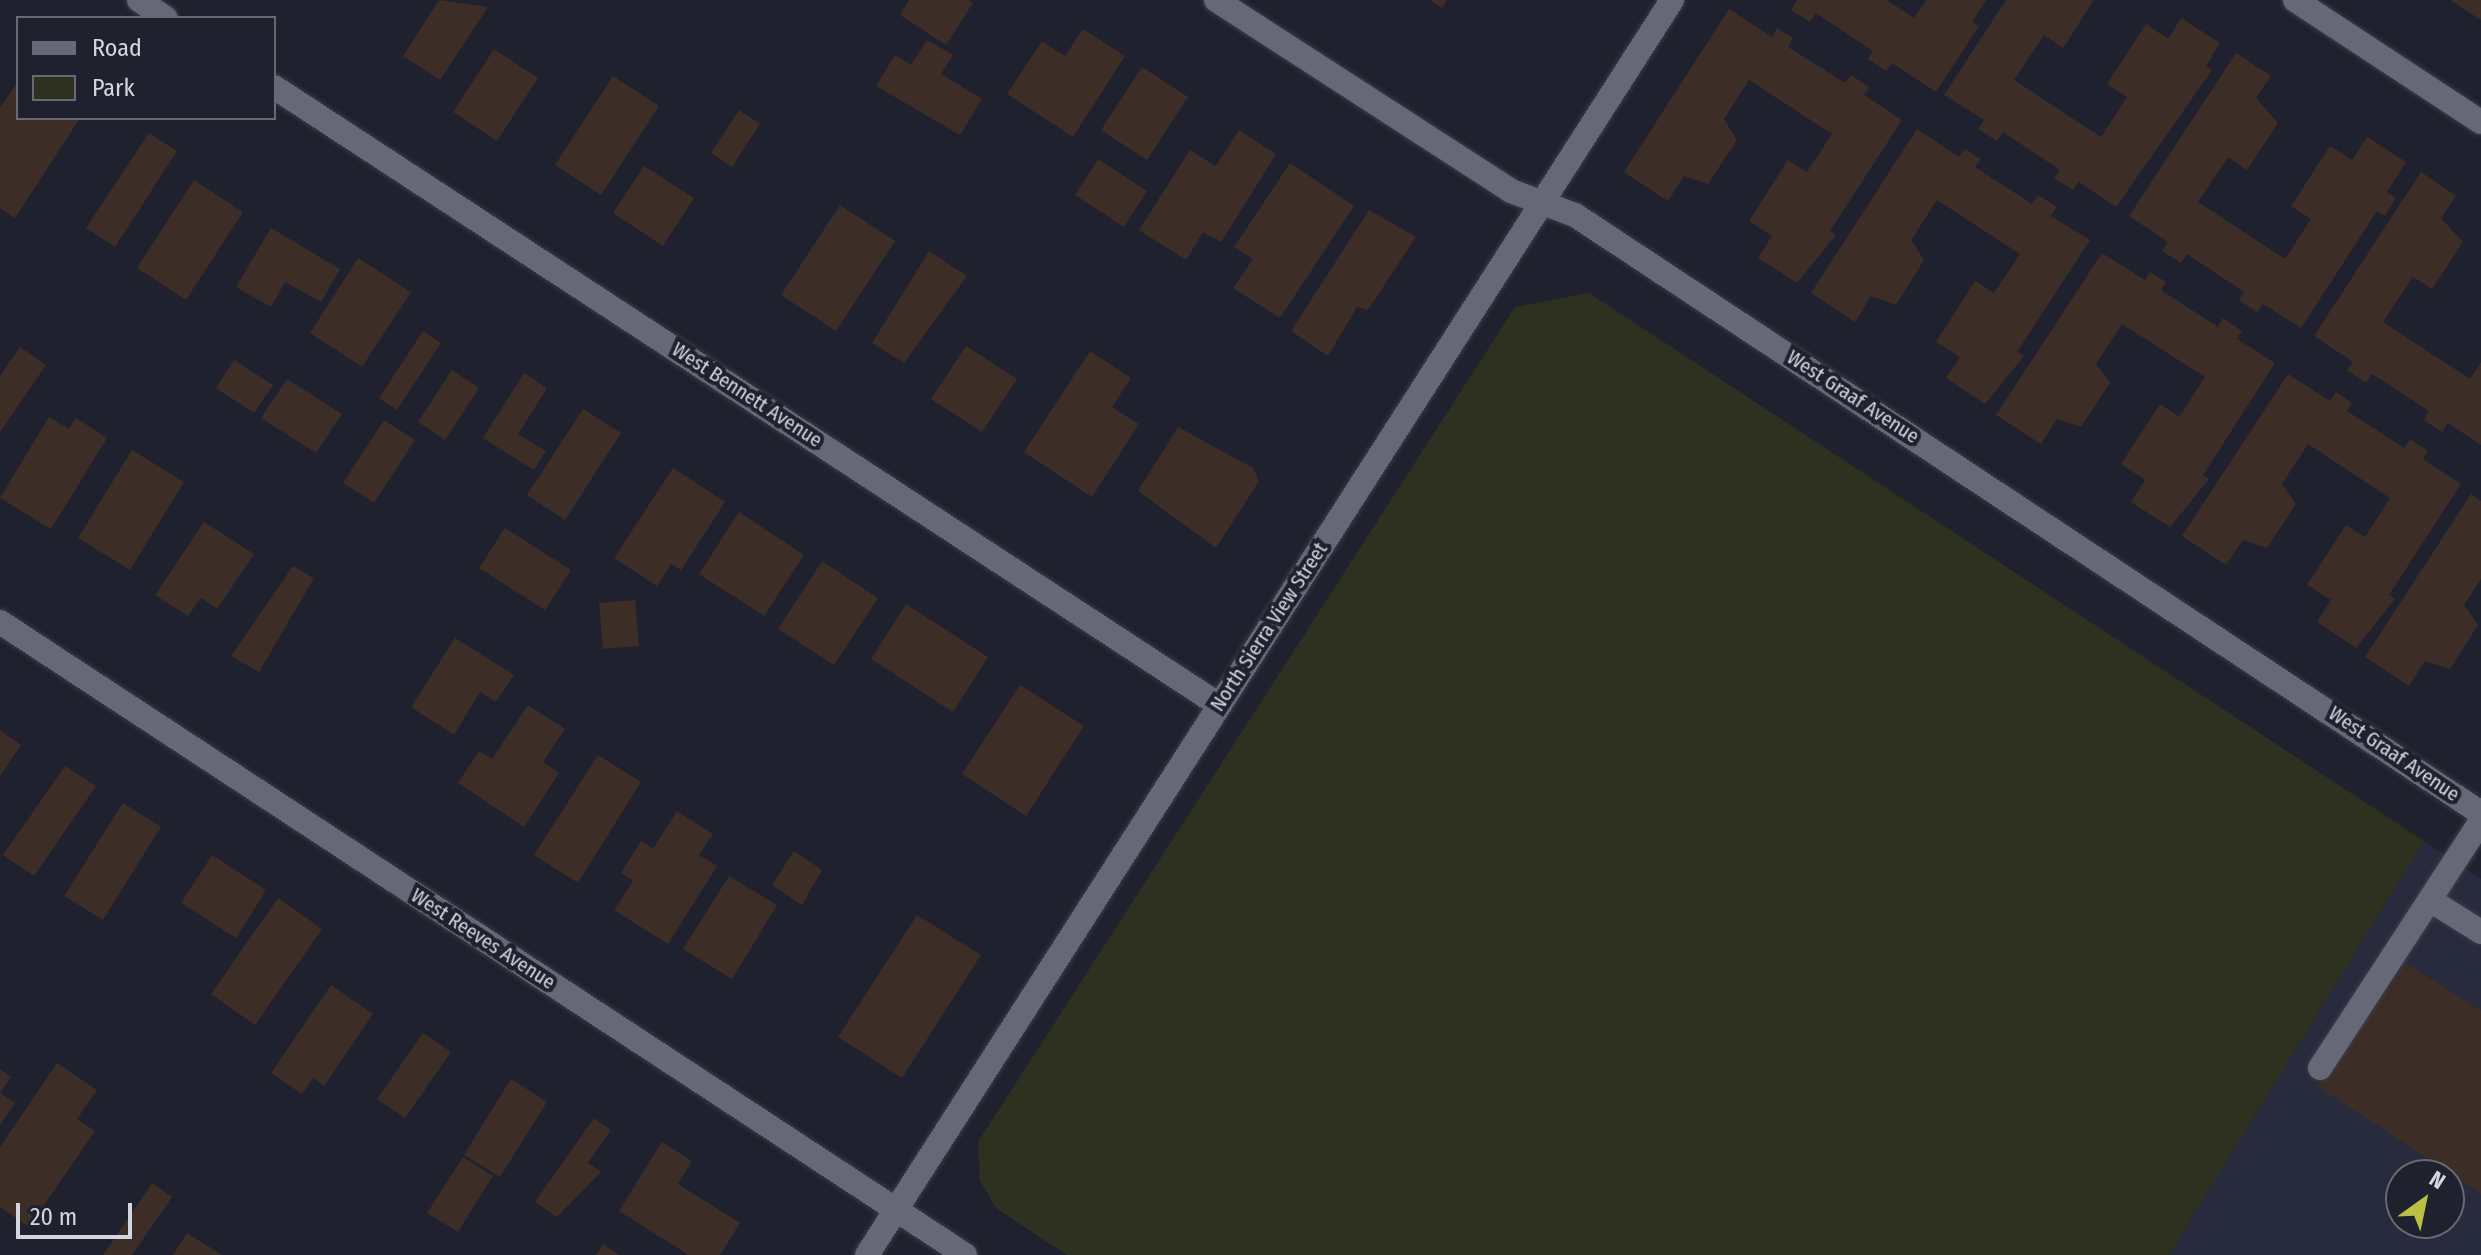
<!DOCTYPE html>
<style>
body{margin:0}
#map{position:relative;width:2481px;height:1255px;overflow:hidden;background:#20212f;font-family:"Fira Sans Condensed",sans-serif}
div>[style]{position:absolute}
.built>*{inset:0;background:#282a3d}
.green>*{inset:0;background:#2e311f}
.building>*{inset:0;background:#3c2d26}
.roads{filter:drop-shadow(0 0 2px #3a3c46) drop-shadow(0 0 2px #3a3c46)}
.minor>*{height:24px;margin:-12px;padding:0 12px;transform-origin:12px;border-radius:12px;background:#666878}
span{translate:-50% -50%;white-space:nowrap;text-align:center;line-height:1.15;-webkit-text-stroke:8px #20212f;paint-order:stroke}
.street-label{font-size:20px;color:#d4d6df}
.legend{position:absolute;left:16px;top:16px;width:260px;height:104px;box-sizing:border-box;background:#20212f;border:2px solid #686975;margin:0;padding:10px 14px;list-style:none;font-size:24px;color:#d4d6df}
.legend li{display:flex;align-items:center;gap:16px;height:40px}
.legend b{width:40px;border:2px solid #686975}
.north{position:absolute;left:2385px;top:1159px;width:80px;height:80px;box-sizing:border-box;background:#20212f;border:2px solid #686975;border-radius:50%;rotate:33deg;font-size:22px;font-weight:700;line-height:32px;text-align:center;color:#d4d6df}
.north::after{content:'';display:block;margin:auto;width:28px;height:36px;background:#bbc045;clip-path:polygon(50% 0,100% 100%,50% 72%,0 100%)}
.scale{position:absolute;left:16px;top:1203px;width:116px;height:36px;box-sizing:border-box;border:4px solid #d4d6df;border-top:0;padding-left:10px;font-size:24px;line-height:28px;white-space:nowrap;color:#d4d6df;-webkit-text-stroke:6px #20212f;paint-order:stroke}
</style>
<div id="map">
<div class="built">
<div style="clip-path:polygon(evenodd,2424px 841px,2481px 879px,2481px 1255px,2169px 1255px,2424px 841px,2401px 1175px,2449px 1175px,2449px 1223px,2401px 1223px,2401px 1175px)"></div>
</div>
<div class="green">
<div style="clip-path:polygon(1589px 293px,2424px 841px,2169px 1255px,1067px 1255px,997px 1209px,980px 1181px,978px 1142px,1515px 307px)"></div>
</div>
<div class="building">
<div style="clip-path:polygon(439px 0,488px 7px,440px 80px,403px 56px)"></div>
<div style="clip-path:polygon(909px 0,969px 0,973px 3px,946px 45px,900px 15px)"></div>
<div style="clip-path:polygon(1430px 0,1447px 0,1442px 8px)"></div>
<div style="clip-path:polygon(1797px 0,1887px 0,1914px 18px,1926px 0,1986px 0,1972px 22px,1979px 26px,1936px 92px,1892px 63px,1886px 71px,1868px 59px,1873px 51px,1816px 13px,1810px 22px,1791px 10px)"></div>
<div style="clip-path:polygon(2006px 0,2094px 0,2063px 48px,2044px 35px,2014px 80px,2101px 137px,2127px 97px,2107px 84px,2146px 24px,2168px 39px,2181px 18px,2220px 43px,2206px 66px,2212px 70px,2116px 207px,2079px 182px,2073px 190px,2054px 178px,2060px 170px,2003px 132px,1997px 141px,1978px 129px,1984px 120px,1944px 95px)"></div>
<div style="clip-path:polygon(2450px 0,2481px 0,2481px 20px)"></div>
<div style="clip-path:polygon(1729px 9px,1772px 37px,1777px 28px,1793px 38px,1788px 47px,1845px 83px,1851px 75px,1869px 87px,1864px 95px,1902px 120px,1830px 231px,1836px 235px,1797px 283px,1758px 258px,1772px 236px,1749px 221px,1788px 160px,1807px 172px,1832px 134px,1749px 80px,1724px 119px,1737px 140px,1708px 184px,1684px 176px,1668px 201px,1624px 172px)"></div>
<div style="clip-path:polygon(1083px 29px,1125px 56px,1073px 137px,1007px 94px,1042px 41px,1065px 56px)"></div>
<div style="clip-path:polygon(927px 40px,953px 55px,941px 74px,982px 99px,960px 135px,876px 86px,895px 55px,911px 65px)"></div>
<div style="clip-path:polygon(494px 49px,538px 78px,497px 141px,453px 112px)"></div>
<div style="clip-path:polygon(2236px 53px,2271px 76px,2256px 98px,2278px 123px,2247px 170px,2228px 157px,2198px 202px,2285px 259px,2311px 219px,2291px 206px,2330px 146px,2352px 160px,2367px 137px,2406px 162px,2387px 192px,2396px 198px,2385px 216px,2377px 211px,2301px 328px,2263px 304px,2257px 312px,2239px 300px,2244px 292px,2187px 254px,2181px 263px,2162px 251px,2168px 242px,2129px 216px)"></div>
<div style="clip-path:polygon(1142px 67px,1188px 97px,1147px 160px,1101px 130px)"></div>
<div style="clip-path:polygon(613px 76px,659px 106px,601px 195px,555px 165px)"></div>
<div style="clip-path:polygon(18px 81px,18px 118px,80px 118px,15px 218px,0 208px,0 108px)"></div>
<div style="clip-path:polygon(739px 110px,760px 124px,732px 167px,711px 153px)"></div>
<div style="clip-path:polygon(1917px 129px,1959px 157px,1965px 149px,1981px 159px,1975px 167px,2032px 204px,2038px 195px,2057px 207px,2051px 216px,2090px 240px,2017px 352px,2024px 356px,1985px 404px,1946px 378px,1960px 357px,1936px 342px,1975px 281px,1994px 293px,2020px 254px,1937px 200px,1911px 240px,1924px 260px,1896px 305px,1871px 296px,1855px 322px,1811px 293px)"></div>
<div style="clip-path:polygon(1239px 130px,1276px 154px,1221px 242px,1203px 232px,1186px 260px,1139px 230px,1190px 150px,1216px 166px)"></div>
<div style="clip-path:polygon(149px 133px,177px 151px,115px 247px,86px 228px)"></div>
<div style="clip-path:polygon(1098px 159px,1147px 191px,1124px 227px,1075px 195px)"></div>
<div style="clip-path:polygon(1290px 163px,1354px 206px,1280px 318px,1233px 288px,1253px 259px,1234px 247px)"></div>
<div style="clip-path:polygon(644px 166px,694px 198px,663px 246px,613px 213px)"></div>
<div style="clip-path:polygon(2421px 172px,2456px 196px,2441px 218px,2463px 242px,2432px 289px,2413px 277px,2383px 322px,2470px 379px,2481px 362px,2481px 445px,2448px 423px,2442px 432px,2424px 420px,2429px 411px,2372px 374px,2366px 383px,2347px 370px,2353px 362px,2314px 336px)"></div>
<div style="clip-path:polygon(194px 180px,243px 212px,186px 300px,137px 268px)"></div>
<div style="clip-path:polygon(840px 205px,895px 241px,836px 331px,781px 295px)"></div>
<div style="clip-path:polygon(1369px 210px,1416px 237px,1368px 310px,1357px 307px,1328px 356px,1291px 331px)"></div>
<div style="clip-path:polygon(271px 228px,340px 269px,321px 302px,285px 282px,271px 307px,236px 287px)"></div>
<div style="clip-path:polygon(929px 251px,967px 276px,904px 363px,872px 343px)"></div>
<div style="clip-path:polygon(2102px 253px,2145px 280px,2150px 272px,2166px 282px,2161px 290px,2218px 327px,2223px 318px,2242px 331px,2237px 339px,2275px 363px,2203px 475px,2209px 479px,2170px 527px,2131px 502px,2145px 480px,2121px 464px,2160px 404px,2179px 417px,2205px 377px,2122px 324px,2096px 364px,2110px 383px,2081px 427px,2057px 419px,2041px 444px,1996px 415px)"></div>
<div style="clip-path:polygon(358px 258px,411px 292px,362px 367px,310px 333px)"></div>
<div style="clip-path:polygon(423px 331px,441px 343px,397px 410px,379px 398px)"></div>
<div style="clip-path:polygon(966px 346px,1017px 379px,982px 432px,931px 399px)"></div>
<div style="clip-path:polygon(20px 347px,46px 365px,0 432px,0 376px)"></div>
<div style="clip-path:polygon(1090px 351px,1131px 378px,1112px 407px,1139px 424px,1092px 497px,1024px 452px)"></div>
<div style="clip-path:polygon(234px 360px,273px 385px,254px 413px,216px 388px)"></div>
<div style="clip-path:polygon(452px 370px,479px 388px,445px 440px,418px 422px)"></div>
<div style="clip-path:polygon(524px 373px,547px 388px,518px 434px,546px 451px,534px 470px,483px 438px)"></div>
<div style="clip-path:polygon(2288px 374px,2330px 401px,2336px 392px,2352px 403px,2347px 411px,2404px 448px,2410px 439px,2428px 451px,2423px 459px,2461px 484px,2389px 595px,2395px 599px,2356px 648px,2317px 622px,2331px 600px,2307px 585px,2346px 525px,2365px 537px,2390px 498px,2308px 444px,2282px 484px,2296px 504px,2267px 548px,2243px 540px,2226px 565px,2182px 536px)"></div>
<div style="clip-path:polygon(287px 379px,342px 414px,316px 453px,261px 418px)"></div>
<div style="clip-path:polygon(583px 409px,621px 433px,565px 520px,527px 495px)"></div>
<div style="clip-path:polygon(49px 417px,69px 429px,76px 418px,107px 438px,51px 529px,0 498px)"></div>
<div style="clip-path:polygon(384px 420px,415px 440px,374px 503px,343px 483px)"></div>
<div style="clip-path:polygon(1178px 427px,1253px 468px,1259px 481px,1216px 548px,1138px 491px)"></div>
<div style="clip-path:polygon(132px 450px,184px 482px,130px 570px,78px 538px)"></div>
<div style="clip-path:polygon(673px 468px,725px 502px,681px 570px,671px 564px,657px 586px,614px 558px)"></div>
<div style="clip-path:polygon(2471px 494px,2481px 501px,2481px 579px,2464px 605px,2478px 625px,2450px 669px,2425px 661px,2409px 686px,2365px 657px)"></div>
<div style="clip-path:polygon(739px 512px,804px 555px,764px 616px,699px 574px)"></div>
<div style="clip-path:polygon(204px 522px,254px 554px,217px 609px,201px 598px,188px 616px,155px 595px)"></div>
<div style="clip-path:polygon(505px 528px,571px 570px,545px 610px,479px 568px)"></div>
<div style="clip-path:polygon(822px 561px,878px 598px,834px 665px,778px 629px)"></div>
<div style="clip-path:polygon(293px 566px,314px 578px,259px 672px,231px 656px)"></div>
<div style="clip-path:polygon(635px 600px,639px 646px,603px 649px,599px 603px)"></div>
<div style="clip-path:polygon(906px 604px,988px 657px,953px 712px,871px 659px)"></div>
<div style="clip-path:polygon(455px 638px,514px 675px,496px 702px,480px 692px,454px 735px,411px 707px)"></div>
<div style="clip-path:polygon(1020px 685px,1084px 726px,1026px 816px,962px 774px)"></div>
<div style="clip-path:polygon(528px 705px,565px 729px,543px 762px,559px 773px,524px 827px,458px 783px,479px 751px,492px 759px)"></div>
<div style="clip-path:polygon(0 730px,21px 745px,0 776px)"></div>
<div style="clip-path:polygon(598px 755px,641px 782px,578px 883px,534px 855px)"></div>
<div style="clip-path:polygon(65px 766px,96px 786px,34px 876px,3px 855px)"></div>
<div style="clip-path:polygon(123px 803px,161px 827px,103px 920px,64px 896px)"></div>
<div style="clip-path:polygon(677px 811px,713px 834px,699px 855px,717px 866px,668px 944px,614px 910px,633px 881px,621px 873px,641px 841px,653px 849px)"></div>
<div style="clip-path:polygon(794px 851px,822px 870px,802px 905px,772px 885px)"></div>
<div style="clip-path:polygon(212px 855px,266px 890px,236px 938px,181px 903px)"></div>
<div style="clip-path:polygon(729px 876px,777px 905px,732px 979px,683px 949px)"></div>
<div style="clip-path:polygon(278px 898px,322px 929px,255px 1025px,211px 994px)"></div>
<div style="clip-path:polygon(917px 915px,981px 955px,902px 1078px,838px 1037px)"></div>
<div style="clip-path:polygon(2400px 959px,2481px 1011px,2481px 1194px,2317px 1086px)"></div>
<div style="clip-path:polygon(331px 985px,373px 1014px,324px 1086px,313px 1078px,302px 1094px,271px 1073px)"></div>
<div style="clip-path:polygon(423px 1033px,451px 1052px,405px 1118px,377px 1099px)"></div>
<div style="clip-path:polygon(57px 1063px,97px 1090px,77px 1119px,95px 1131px,29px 1227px,0 1207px,0 1147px)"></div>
<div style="clip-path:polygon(0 1069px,11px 1077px,0 1093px,15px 1103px,0 1125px)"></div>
<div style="clip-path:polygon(511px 1079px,547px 1102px,500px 1177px,464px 1155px)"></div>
<div style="clip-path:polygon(594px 1118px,611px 1130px,588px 1163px,601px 1172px,557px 1217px,535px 1202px)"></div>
<div style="clip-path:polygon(662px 1142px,692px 1161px,678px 1184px,740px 1223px,720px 1255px,689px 1255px,619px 1211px)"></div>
<div style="clip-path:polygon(463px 1157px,493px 1176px,458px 1232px,427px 1213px)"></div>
<div style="clip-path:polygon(152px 1183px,172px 1197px,132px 1255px,103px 1255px)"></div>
<div style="clip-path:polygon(187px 1233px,222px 1255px,173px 1255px)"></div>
<div style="clip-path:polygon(603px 1244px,619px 1255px,596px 1255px)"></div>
</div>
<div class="roads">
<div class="minor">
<div style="left:139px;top:0;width:32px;rotate:34deg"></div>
<div style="left:1216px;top:0;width:351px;rotate:32.9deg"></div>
<div style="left:1511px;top:191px;width:68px;rotate:20.6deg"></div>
<div style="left:1575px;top:215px;width:1086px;rotate:33.43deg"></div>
<div style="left:2295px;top:0;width:222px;rotate:33.3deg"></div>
<div style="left:274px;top:87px;width:1129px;rotate:33.18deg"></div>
<div style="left:0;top:622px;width:1154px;rotate:33.26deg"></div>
<div style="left:2430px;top:900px;width:60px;rotate:32.1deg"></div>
<div style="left:2320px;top:1068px;width:295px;rotate:-56.9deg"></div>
<div style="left:867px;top:1255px;width:1491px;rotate:-57.32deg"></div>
</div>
</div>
<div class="street-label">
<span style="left:747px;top:395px;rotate:33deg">West Bennett Avenue</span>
<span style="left:1853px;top:397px;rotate:33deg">West Graaf Avenue</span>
<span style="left:1269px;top:627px;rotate:-57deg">North Sierra View Street</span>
<span style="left:2394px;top:754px;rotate:34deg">West Graaf Avenue</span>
<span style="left:483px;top:939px;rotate:33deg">West Reeves Avenue</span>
</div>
<ul class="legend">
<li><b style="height:10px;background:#666878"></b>Road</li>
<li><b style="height:22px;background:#2e311f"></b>Park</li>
</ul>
<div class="north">N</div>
<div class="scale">20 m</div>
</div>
